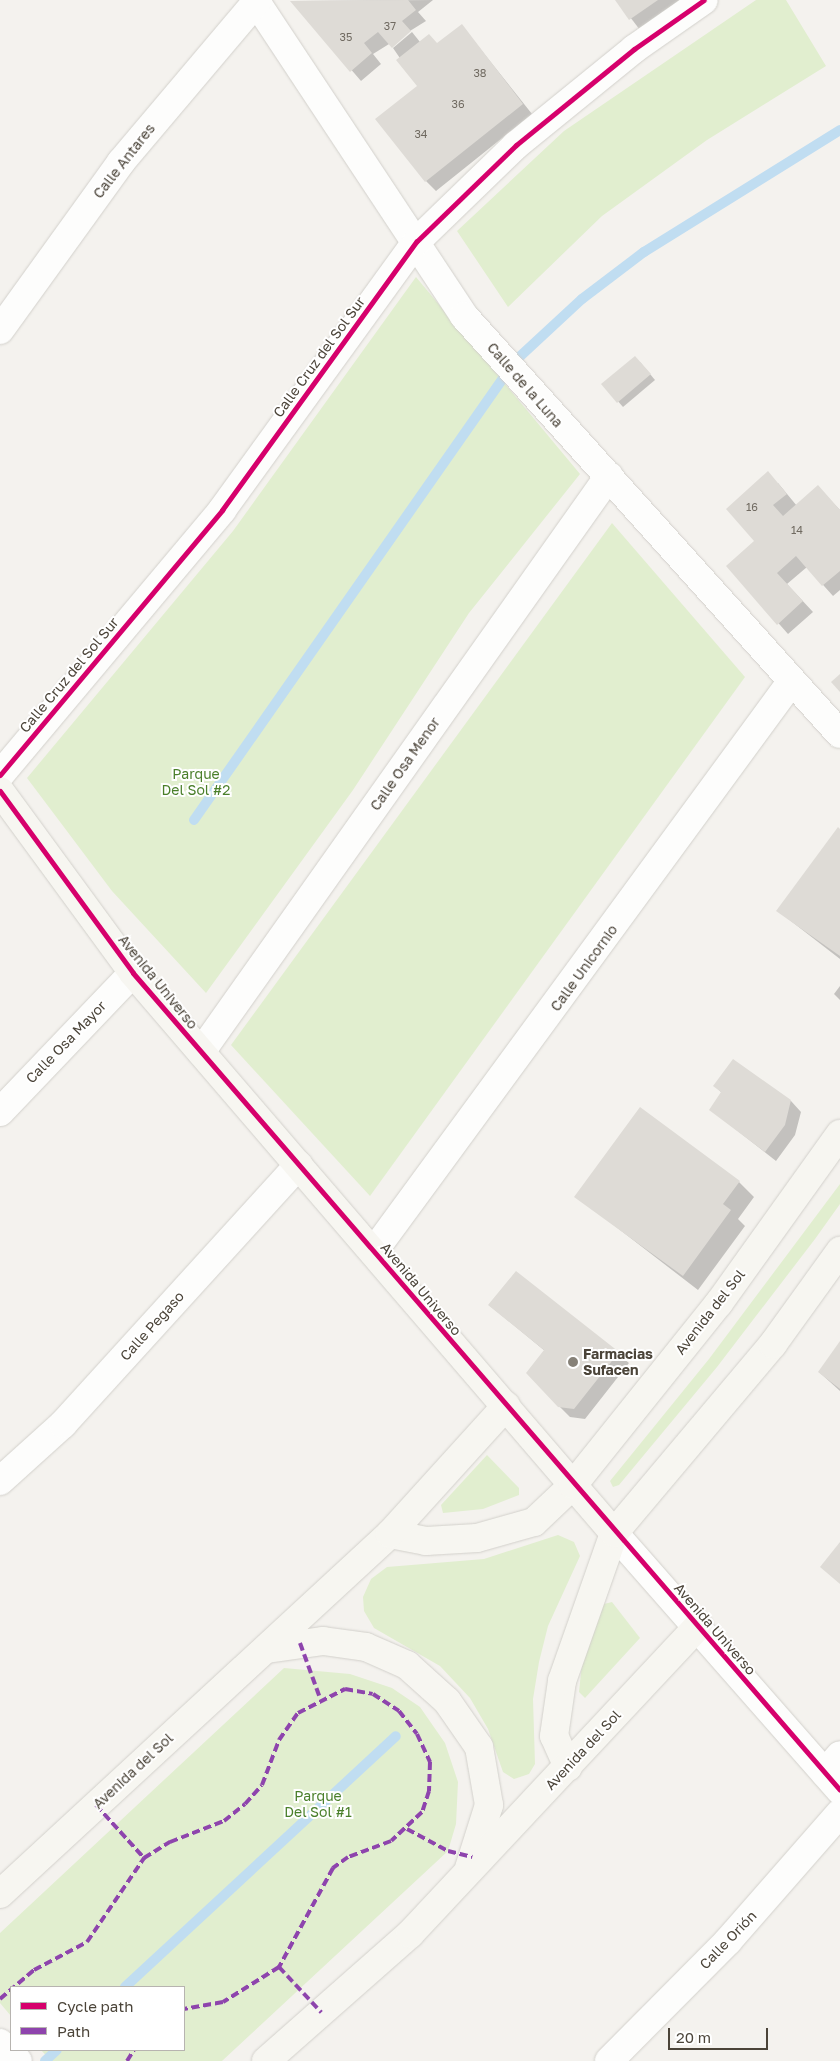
<!DOCTYPE html>
<meta charset="utf-8">
<style>
body{margin:0}
#map{position:relative;width:840px;height:2061px;overflow:hidden;background:#f4f2ee;font-family:"Golos Text",sans-serif}
div>[style]{position:absolute}
.green>*{inset:0;background:#e1eecf}
.shadow>*{inset:0;background:#0003}
.stream>*{height:10px;margin:-5px;padding:0 5px;transform-origin:5px;border-radius:5px;background:#c0ddf1}
.building>*{inset:0;background:#dedbd6}
.roads{filter:drop-shadow(0 0 1px #d2d0cb) drop-shadow(0 0 1px #d2d0cb)}
.street>*{height:28px;margin:-14px;padding:0 14px;transform-origin:14px;border-radius:14px;background:#fdfdfc}
.secondary>*{height:28px;margin:-14px;padding:0 14px;transform-origin:14px;border-radius:14px;background:#f7f6f1}
.quiet>*{height:4px;margin-top:-2px;transform-origin:0;background:repeating-linear-gradient(90deg,#8e44ad 0 8px,transparent 0 12px)}
.cycleway>*{height:5px;margin:-2.5px;padding:0 2.5px;transform-origin:2.5px;border-radius:2.5px;background:#d6006c}
.dots>*{width:14px;height:14px;translate:-50% -50%;box-sizing:border-box;border:2px solid #fff;border-radius:50%}
span{translate:-50% -50%;white-space:nowrap;text-align:center;line-height:1.15;-webkit-text-stroke:4px #fff;paint-order:stroke}
.number-label{font-size:11px;color:#706a61}
.number-label span{-webkit-text-stroke-width:0}
.street-label{font-size:14px;color:#4b4439}
.park-label{font-size:14px;color:#4a7f2a}
.poi-label{font-size:14px;color:#4b4439;font-weight:700}
.left{translate:0 -50%;text-align:left}
.legend{position:absolute;left:10px;top:1986px;width:175px;height:65px;box-sizing:border-box;background:#fff;border:1px solid #b7b4b0;margin:0;padding:6px 9px;list-style:none;font-size:15px;color:#4b4439}
.legend li{display:flex;align-items:center;gap:10px;height:25px}
.legend b{width:25px;border:1px solid #b7b4b0}
.scale{position:absolute;left:668px;top:2028px;width:100px;height:22px;box-sizing:border-box;border:2px solid #4b4439;border-top:0;padding-left:6px;font-size:15px;line-height:18px;white-space:nowrap;color:#4b4439;-webkit-text-stroke:4px #fff;paint-order:stroke}
</style>
<div id="map">
<div class="green">
<div style="clip-path:polygon(756px 0,786px 0,826px 66px,707px 140px,602px 216px,508px 307px,457px 231px,564px 131px)"></div>
<div style="clip-path:polygon(416px 277px,580px 474px,469px 613px,353px 790px,206px 993px,112px 891px,27px 778px,233px 531px)"></div>
<div style="clip-path:polygon(612px 523px,745px 677px,370px 1196px,231px 1045px)"></div>
<div style="clip-path:polygon(840px 1184px,840px 1204px,815px 1239px,717px 1367px,619px 1485px,613px 1487px,610px 1481px,709px 1359px)"></div>
<div style="clip-path:polygon(487px 1455px,519px 1488px,519px 1495px,483px 1509px,443px 1513px,441px 1505px)"></div>
<div style="clip-path:polygon(558px 1535px,574px 1542px,580px 1556px,548px 1626px,539px 1662px,533px 1699px,535px 1764px,529px 1774px,514px 1779px,503px 1772px,488px 1729px,470px 1698px,440px 1666px,374px 1628px,364px 1611px,363px 1597px,371px 1579px,387px 1567px,484px 1559px)"></div>
<div style="clip-path:polygon(612px 1602px,640px 1638px,585px 1698px,579px 1692px,582px 1663px,593px 1626px,604px 1604px)"></div>
<div style="clip-path:polygon(284px 1668px,350px 1674px,392px 1688px,420px 1707px,445px 1743px,458px 1782px,456px 1824px,448px 1851px,222px 2061px,51px 2061px,41px 2050px,184px 2050px,184px 1987px,11px 1987px,11px 2016px,0 2003px,0 1933px)"></div>
</div>
<div class="shadow">
<div style="clip-path:polygon(433px 0,418px 12px,426px 21px,373px 54px,381px 64px,361px 81px,292px 1px)"></div>
<div style="clip-path:polygon(617px 0,681px 0,640px 30px)"></div>
<div style="clip-path:polygon(462px 26px,532px 114px,436px 191px,426px 181px,419px 86px,393px 48px,412px 32px,420px 42px,437px 45px)"></div>
<div style="clip-path:polygon(640px 362px,655px 380px,623px 407px,603px 384px)"></div>
<div style="clip-path:polygon(778px 483px,797px 506px,818px 487px,840px 510px,840px 590px,833px 596px,807px 567px,787px 584px,813px 612px,788px 634px,728px 566px,756px 541px)"></div>
<div style="clip-path:polygon(840px 831px,840px 959px,778px 911px)"></div>
<div style="clip-path:polygon(840px 986px,840px 1000px,834px 994px)"></div>
<div style="clip-path:polygon(715px 1086px,791px 1101px,801px 1112px,795px 1135px,776px 1161px,711px 1110px,722px 1093px)"></div>
<div style="clip-path:polygon(739px 1182px,754px 1197px,738px 1219px,745px 1226px,698px 1290px,576px 1196px)"></div>
<div style="clip-path:polygon(516px 1272px,629px 1363px,585px 1419px,570px 1417px,559px 1406px,545px 1351px,489px 1305px)"></div>
<div style="clip-path:polygon(840px 1343px,840px 1391px,819px 1372px)"></div>
</div>
<div class="stream">
<div style="left:194px;top:820px;width:560px;rotate:-55.03deg"></div>
<div style="left:515px;top:361px;width:91px;rotate:-42.8deg"></div>
<div style="left:582px;top:299px;width:78px;rotate:-37.2deg"></div>
<div style="left:644px;top:252px;width:231px;rotate:-31.9deg"></div>
<div style="left:125px;top:1987px;width:369px;rotate:-42.8deg"></div>
<div style="left:45px;top:2061px;width:16px;rotate:-43deg"></div>
</div>
<div class="building">
<div style="clip-path:polygon(408px 0,416px 10px,402px 21px,411px 31px,392px 48px,378px 32px,364px 43px,372px 53px,350px 72px,290px 1px)"></div>
<div style="clip-path:polygon(615px 0,658px 0,629px 20px)"></div>
<div style="clip-path:polygon(462px 24px,523px 104px,425px 182px,375px 119px,417px 86px,396px 60px,429px 34px,437px 43px)"></div>
<div style="clip-path:polygon(635px 356px,651px 374px,617px 403px,601px 384px)"></div>
<div style="clip-path:polygon(768px 471px,787px 494px,773px 505px,783px 516px,818px 485px,840px 510px,840px 571px,822px 586px,796px 556px,777px 573px,803px 601px,777px 625px,726px 566px,754px 541px,726px 509px)"></div>
<div style="clip-path:polygon(840px 674px,840px 692px,831px 682px)"></div>
<div style="clip-path:polygon(838px 827px,840px 829px,840px 956px,776px 911px)"></div>
<div style="clip-path:polygon(733px 1059px,791px 1100px,785px 1125px,765px 1152px,709px 1110px,721px 1092px,713px 1086px)"></div>
<div style="clip-path:polygon(640px 1107px,740px 1181px,723px 1204px,731px 1210px,683px 1276px,574px 1197px)"></div>
<div style="clip-path:polygon(516px 1271px,619px 1352px,574px 1409px,558px 1407px,526px 1373px,544px 1350px,488px 1305px)"></div>
<div style="clip-path:polygon(840px 1341px,840px 1389px,818px 1372px)"></div>
<div style="clip-path:polygon(840px 1542px,840px 1584px,820px 1567px)"></div>
</div>
<div class="roads">
<div class="street">
<div style="left:255px;top:0;width:379px;rotate:56.5deg"></div>
<div style="left:464px;top:316px;width:562px;rotate:48.03deg"></div>
<div style="left:0;top:330px;width:207px;rotate:-54.2deg"></div>
<div style="left:121px;top:162px;width:212px;rotate:-49.8deg"></div>
<div style="left:0;top:775px;width:346px;rotate:-50deg"></div>
<div style="left:222px;top:510px;width:332px;rotate:-54.1deg"></div>
<div style="left:417px;top:241px;width:138px;rotate:-44.1deg"></div>
<div style="left:516px;top:145px;width:152px;rotate:-39.1deg"></div>
<div style="left:634px;top:49px;width:85px;rotate:-35deg"></div>
<div style="left:201px;top:1052px;width:706px;rotate:-54.69deg"></div>
<div style="left:0;top:1112px;width:192px;rotate:-46.3deg"></div>
<div style="left:374px;top:1251px;width:705px;rotate:-53.76deg"></div>
<div style="left:0;top:1481px;width:85px;rotate:-42.1deg"></div>
<div style="left:63px;top:1424px;width:350px;rotate:-47.7deg"></div>
<div style="left:614px;top:1533px;width:342px;rotate:48.7deg"></div>
<div style="left:825px;top:1773px;width:23px;rotate:-50deg"></div>
<div style="left:0;top:2043px;width:25px;rotate:45deg"></div>
<div style="left:609px;top:2061px;width:169px;rotate:-45.2deg"></div>
<div style="left:728px;top:1941px;width:170px;rotate:-48.8deg"></div>
</div>
<div class="secondary">
<div style="left:0;top:791px;width:225px;rotate:53.8deg"></div>
<div style="left:133px;top:973px;width:738px;rotate:49.34deg"></div>
<div style="left:390px;top:1534px;width:37px;rotate:11deg"></div>
<div style="left:426px;top:1541px;width:51px;rotate:-3.4deg"></div>
<div style="left:477px;top:1538px;width:59px;rotate:-15.7deg"></div>
<div style="left:534px;top:1522px;width:54px;rotate:-43.5deg"></div>
<div style="left:573px;top:1485px;width:233px;rotate:-51.3deg"></div>
<div style="left:719px;top:1303px;width:208px;rotate:-54.4deg"></div>
<div style="left:267px;top:1649px;width:57px;rotate:-8.1deg"></div>
<div style="left:323px;top:1641px;width:43px;rotate:7.9deg"></div>
<div style="left:366px;top:1647px;width:45px;rotate:23.7deg"></div>
<div style="left:407px;top:1665px;width:54px;rotate:42deg"></div>
<div style="left:447px;top:1701px;width:56px;rotate:55.2deg"></div>
<div style="left:479px;top:1747px;width:59px;rotate:80.2deg"></div>
<div style="left:489px;top:1805px;width:66px;rotate:107.6deg"></div>
<div style="left:568px;top:1767px;width:34px;rotate:-114deg"></div>
<div style="left:554px;top:1736px;width:56px;rotate:-81.7deg"></div>
<div style="left:562px;top:1681px;width:157px;rotate:-70.6deg"></div>
<div style="left:614px;top:1533px;width:247px;rotate:-49.9deg"></div>
<div style="left:773px;top:1344px;width:115px;rotate:-54.2deg"></div>
<div style="left:0;top:1894px;width:531px;rotate:-42.71deg"></div>
<div style="left:390px;top:1534px;width:173px;rotate:-47.8deg"></div>
<div style="left:266px;top:2061px;width:192px;rotate:-41.4deg"></div>
<div style="left:410px;top:1934px;width:422px;rotate:-46.9deg"></div>
</div>
</div>
<div class="quiet">
<div style="left:300px;top:1643px;width:59px;rotate:70deg"></div>
<div style="left:96px;top:1805px;width:72px;rotate:47.8deg"></div>
<div style="left:407px;top:1829px;width:47px;rotate:28.2deg"></div>
<div style="left:448px;top:1851px;width:25px;rotate:14deg"></div>
<div style="left:279px;top:1967px;width:62px;rotate:47deg"></div>
<div style="left:0;top:1999px;width:45px;rotate:-40.5deg"></div>
<div style="left:34px;top:1970px;width:60px;rotate:-27.8deg"></div>
<div style="left:87px;top:1942px;width:102px;rotate:-55.8deg"></div>
<div style="left:144px;top:1858px;width:31px;rotate:-32deg"></div>
<div style="left:170px;top:1842px;width:58px;rotate:-21.3deg"></div>
<div style="left:224px;top:1821px;width:27px;rotate:-39deg"></div>
<div style="left:245px;top:1804px;width:25px;rotate:-48deg"></div>
<div style="left:262px;top:1785px;width:48px;rotate:-69.3deg"></div>
<div style="left:279px;top:1740px;width:33px;rotate:-55deg"></div>
<div style="left:298px;top:1713px;width:53px;rotate:-27.1deg"></div>
<div style="left:345px;top:1689px;width:28px;rotate:10deg"></div>
<div style="left:373px;top:1694px;width:31px;rotate:33deg"></div>
<div style="left:399px;top:1711px;width:29px;rotate:52deg"></div>
<div style="left:417px;top:1734px;width:31px;rotate:65deg"></div>
<div style="left:430px;top:1762px;width:29px;rotate:92deg"></div>
<div style="left:429px;top:1791px;width:22px;rotate:108deg"></div>
<div style="left:422px;top:1812px;width:42px;rotate:136.9deg"></div>
<div style="left:391px;top:1841px;width:46px;rotate:159.6deg"></div>
<div style="left:348px;top:1857px;width:19px;rotate:144deg"></div>
<div style="left:333px;top:1868px;width:113px;rotate:118.6deg"></div>
<div style="left:279px;top:1967px;width:66px;rotate:148deg"></div>
<div style="left:223px;top:2002px;width:40px;rotate:170deg"></div>
<div style="left:127px;top:2061px;width:13px;rotate:-58deg"></div>
</div>
<div class="cycleway">
<div style="left:0;top:775px;width:346px;rotate:-50deg"></div>
<div style="left:222px;top:510px;width:332px;rotate:-54.1deg"></div>
<div style="left:417px;top:241px;width:138px;rotate:-44.1deg"></div>
<div style="left:516px;top:145px;width:152px;rotate:-39.1deg"></div>
<div style="left:634px;top:49px;width:85px;rotate:-35deg"></div>
<div style="left:0;top:791px;width:225px;rotate:53.8deg"></div>
<div style="left:133px;top:973px;width:1080px;rotate:49.13deg"></div>
</div>
<div class="dots">
<div style="left:573px;top:1362px;background:#868178"></div>
</div>
<div class="number-label">
<span style="left:390px;top:26px">37</span>
<span style="left:346px;top:37px">35</span>
<span style="left:480px;top:73px">38</span>
<span style="left:458px;top:104px">36</span>
<span style="left:421px;top:134px">34</span>
<span style="left:752px;top:507px">16</span>
<span style="left:797px;top:530px">14</span>
</div>
<div class="street-label">
<span style="left:124px;top:161px;rotate:-52deg">Calle Antares</span>
<span style="left:319px;top:357px;rotate:-54deg">Calle Cruz del Sol Sur</span>
<span style="left:525px;top:385px;rotate:49deg">Calle de la Luna</span>
<span style="left:69px;top:675px;rotate:-50deg">Calle Cruz del Sol Sur</span>
<span style="left:405px;top:764px;rotate:-55deg">Calle Osa Menor</span>
<span style="left:584px;top:968px;rotate:-54deg">Calle Unicornio</span>
<span style="left:158px;top:982px;rotate:51deg">Avenida Universo</span>
<span style="left:66px;top:1042px;rotate:-46deg">Calle Osa Mayor</span>
<span style="left:421px;top:1289px;rotate:50deg">Avenida Universo</span>
<span style="left:710px;top:1312px;rotate:-52deg">Avenida del Sol</span>
<span style="left:152px;top:1326px;rotate:-48deg">Calle Pegaso</span>
<span style="left:715px;top:1629px;rotate:49deg">Avenida Universo</span>
<span style="left:583px;top:1750px;rotate:-47deg">Avenida del Sol</span>
<span style="left:133px;top:1771px;rotate:-43deg">Avenida del Sol</span>
<span style="left:728px;top:1940px;rotate:-46deg">Calle Orión</span>
</div>
<div class="park-label">
<span style="left:196px;top:782px">Parque<br>Del Sol #2</span>
<span style="left:318px;top:1804px">Parque<br>Del Sol #1</span>
</div>
<div class="poi-label">
<span class="left" style="left:583px;top:1362px">Farmacias<br>Sufacen</span>
</div>
<ul class="legend">
<li><b style="height:6px;background:#d6006c"></b>Cycle path</li>
<li><b style="height:6px;background:#8e44ad"></b>Path</li>
</ul>
<div class="scale">20 m</div>
</div>
